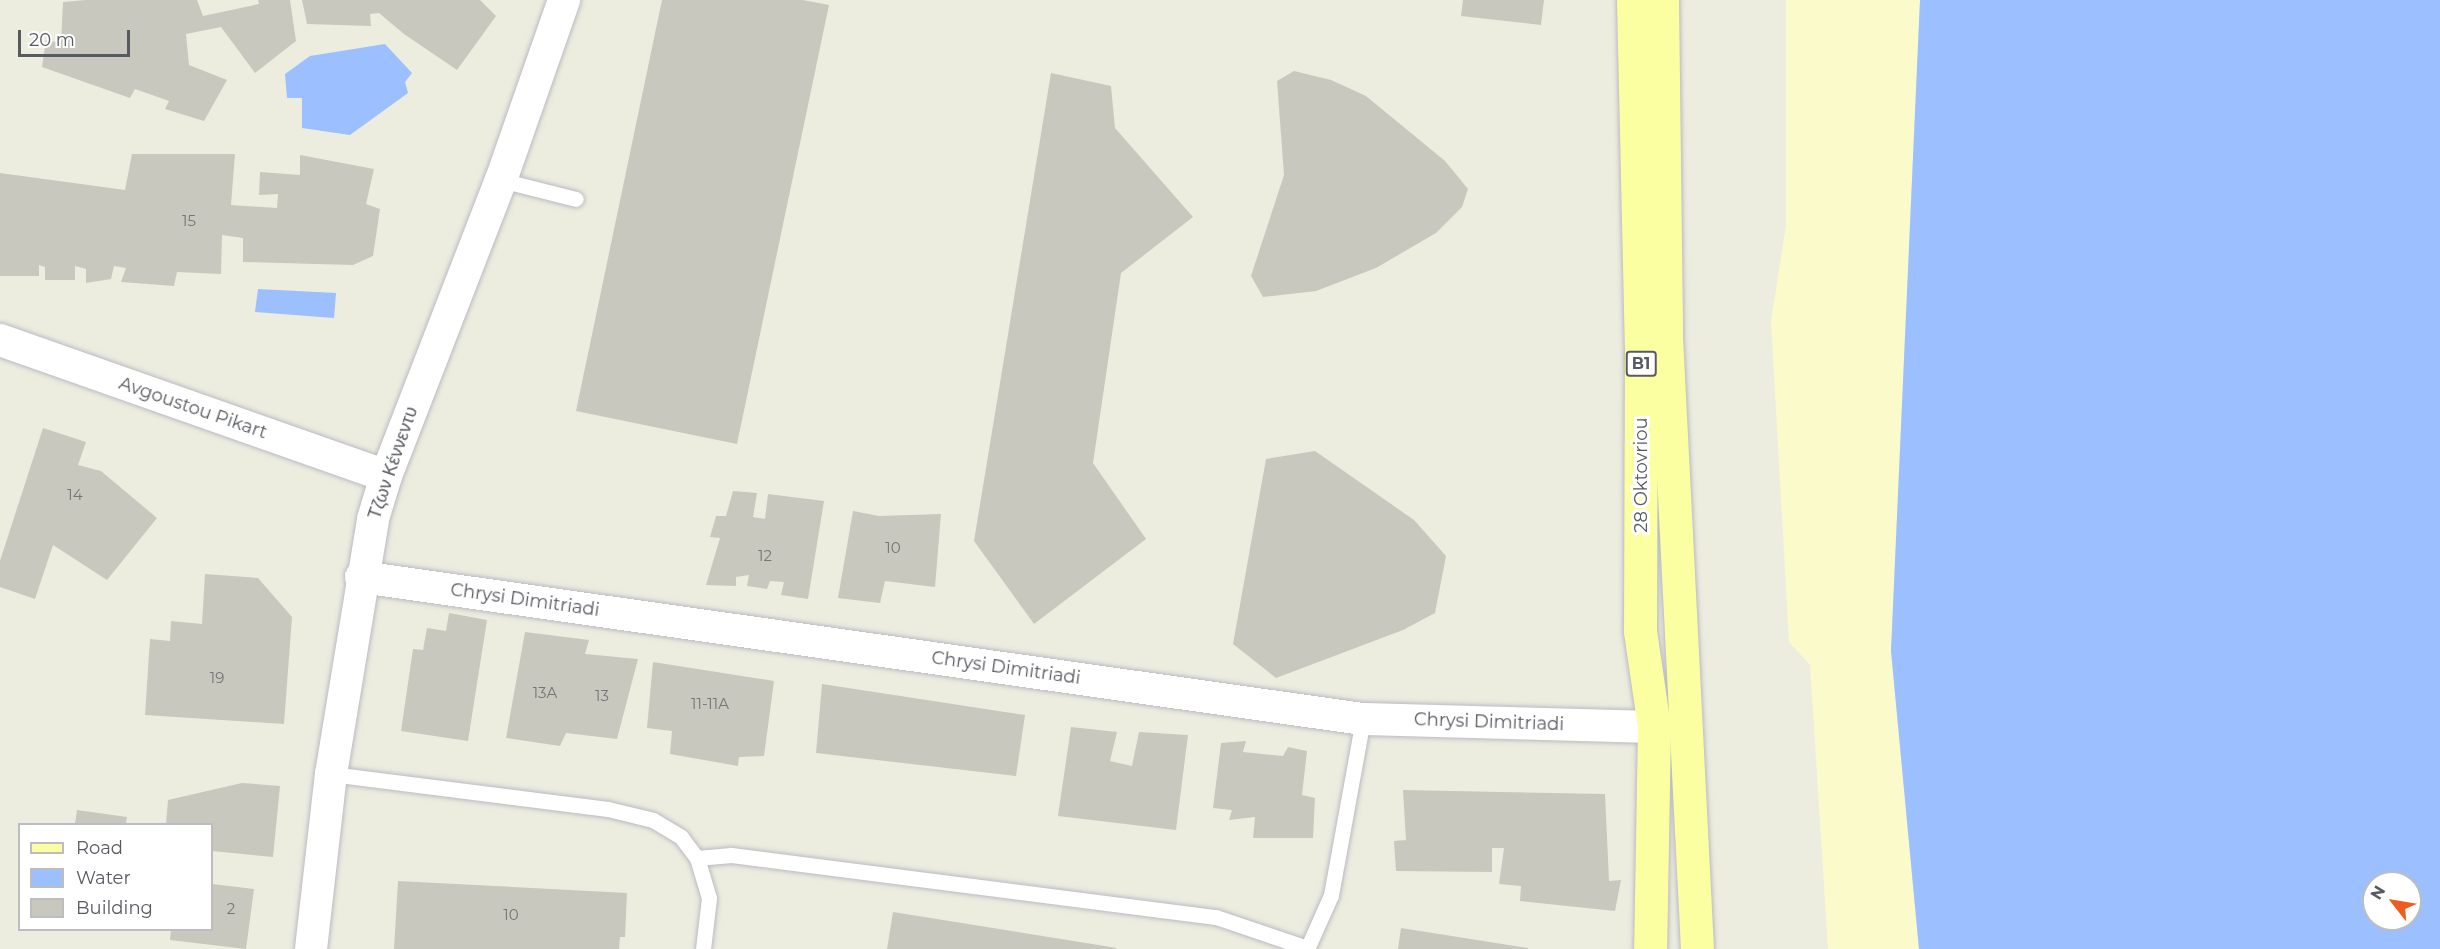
<!DOCTYPE html>
<meta charset="utf-8">
<style>
body{margin:0}
#map{position:relative;width:2440px;height:949px;overflow:hidden;background:#ececdf;font-family:Montserrat,sans-serif}
div>[style]{position:absolute}
.sand>*{inset:0;background:#fbfaca}
.water>*{inset:0;background:#9cbfff}
.building>*{inset:0;background:#c9c8be}
.roads{filter:drop-shadow(0 0 2px #babbc2) drop-shadow(0 0 2px #babbc2)}
.service>*{height:15px;margin:-7.5px;padding:0 7.5px;transform-origin:7.5px;border-radius:7.5px;background:#fff}
.minor>*{height:32px;margin:-16px;padding:0 16px;transform-origin:16px;border-radius:16px;background:#fff}
.primary>*{height:33px;margin:-16.5px;padding:0 16.5px;transform-origin:16.5px;border-radius:16.5px;background:#fbffa1}
span{translate:-50% -50%;white-space:nowrap;text-align:center;line-height:1.15;-webkit-text-stroke:6px #fff;paint-order:stroke}
.number-label{font-size:15px;color:#747678}
.number-label span{-webkit-text-stroke-width:0}
.shield-label span{padding:2px 4px;background:#fff;border:2px solid;border-radius:4px;-webkit-text-stroke-width:0}
.shield-label{font-size:16px;color:#585a61;font-weight:700}
.street-label{font-size:18px;color:#585a61}
.legend{position:absolute;left:18px;top:823px;width:195px;height:108px;box-sizing:border-box;background:#fff;border:2px solid #bcbdc0;margin:0;padding:8px 10px;list-style:none;font-size:18px;color:#585a61}
.legend li{display:flex;align-items:center;gap:12px;height:30px}
.legend b{width:30px;border:2px solid #bcbdc0}
.north{position:absolute;left:2362px;top:871px;width:60px;height:60px;box-sizing:border-box;background:#fff;border:2px solid #bcbdc0;border-radius:50%;rotate:301deg;font-size:16px;font-weight:700;line-height:24px;text-align:center;color:#585a61}
.north::after{content:'';display:block;margin:auto;width:21px;height:27px;background:#f05c20;clip-path:polygon(50% 0,100% 100%,50% 72%,0 100%)}
.scale{position:absolute;left:18px;top:30px;width:112px;height:27px;box-sizing:border-box;border:3px solid #585a61;border-top:0;padding-left:8px;font-size:18px;line-height:21px;white-space:nowrap;color:#585a61;-webkit-text-stroke:4px #fff;paint-order:stroke}
</style>
<div id="map">
<div class="sand">
<div style="clip-path:polygon(1786px 0,1920px 0,1891px 651px,1919px 949px,1828px 949px,1810px 665px,1789px 642px,1771px 321px,1786px 225px)"></div>
</div>
<div class="water">
<div style="clip-path:polygon(evenodd,1920px 0,2440px 0,2440px 949px,1919px 949px,1891px 651px,1920px 0,2374px 883px,2410px 883px,2410px 919px,2374px 919px,2374px 883px)"></div>
<div style="clip-path:polygon(385px 44px,412px 73px,405px 82px,408px 93px,350px 135px,302px 128px,302px 98px,287px 98px,285px 74px,310px 56px)"></div>
<div style="clip-path:polygon(258px 289px,336px 293px,334px 318px,255px 312px)"></div>
</div>
<div class="building">
<div style="clip-path:polygon(86px 0,197px 0,203px 16px,259px 4px,258px 0,290px 0,296px 41px,255px 73px,221px 27px,186px 34px,189px 65px,227px 80px,204px 121px,165px 109px,169px 101px,135px 89px,130px 98px,42px 67px,46px 40px,61px 43px,63px 2px)"></div>
<div style="clip-path:polygon(302px 0,480px 0,496px 16px,457px 70px,404px 34px,379px 13px,370px 14px,371px 26px,307px 24px)"></div>
<div style="clip-path:polygon(662px 0,803px 0,829px 5px,737px 444px,576px 411px)"></div>
<div style="clip-path:polygon(1463px 0,1544px 0,1541px 25px,1461px 16px)"></div>
<div style="clip-path:polygon(1294px 71px,1331px 80px,1366px 96px,1445px 161px,1468px 189px,1462px 207px,1436px 233px,1376px 268px,1316px 291px,1263px 297px,1251px 276px,1284px 175px,1277px 81px)"></div>
<div style="clip-path:polygon(1051px 73px,1111px 86px,1115px 128px,1193px 217px,1121px 273px,1093px 463px,1146px 539px,1034px 624px,974px 541px)"></div>
<div style="clip-path:polygon(132px 154px,235px 154px,231px 205px,277px 208px,278px 194px,259px 195px,260px 172px,300px 175px,300px 155px,374px 169px,366px 204px,380px 209px,373px 256px,353px 265px,243px 262px,243px 238px,222px 235px,221px 274px,177px 272px,174px 286px,121px 282px,126px 268px,114px 266px,111px 279px,86px 283px,86px 269px,75px 266px,75px 280px,45px 280px,45px 267px,39px 265px,39px 276px,0 276px,0 173px,125px 190px)"></div>
<div style="clip-path:polygon(43px 428px,86px 442px,78px 465px,101px 471px,157px 518px,107px 580px,53px 545px,35px 599px,0 587px,0 561px)"></div>
<div style="clip-path:polygon(1315px 451px,1414px 520px,1446px 556px,1435px 613px,1403px 630px,1276px 678px,1233px 644px,1266px 459px)"></div>
<div style="clip-path:polygon(733px 491px,757px 493px,753px 517px,765px 519px,768px 494px,824px 501px,808px 599px,781px 595px,784px 582px,770px 581px,767px 589px,747px 586px,749px 575px,736px 577px,736px 586px,706px 585px,720px 538px,710px 537px,716px 516px,726px 516px)"></div>
<div style="clip-path:polygon(853px 511px,879px 516px,941px 514px,935px 587px,885px 581px,880px 603px,838px 598px)"></div>
<div style="clip-path:polygon(205px 574px,258px 578px,292px 617px,284px 724px,145px 715px,150px 639px,170px 641px,171px 621px,202px 624px)"></div>
<div style="clip-path:polygon(449px 613px,487px 620px,468px 741px,401px 731px,413px 649px,423px 650px,427px 628px,446px 631px)"></div>
<div style="clip-path:polygon(525px 632px,589px 640px,585px 654px,638px 659px,617px 739px,566px 733px,560px 746px,506px 738px)"></div>
<div style="clip-path:polygon(653px 662px,774px 681px,764px 756px,739px 757px,738px 766px,670px 754px,672px 731px,647px 728px)"></div>
<div style="clip-path:polygon(822px 684px,1025px 715px,1016px 776px,816px 753px)"></div>
<div style="clip-path:polygon(1071px 727px,1117px 732px,1110px 761px,1132px 766px,1139px 732px,1188px 735px,1176px 830px,1058px 816px)"></div>
<div style="clip-path:polygon(1246px 741px,1243px 752px,1283px 756px,1288px 747px,1307px 751px,1302px 795px,1315px 798px,1313px 838px,1253px 838px,1255px 817px,1229px 820px,1232px 810px,1213px 808px,1221px 743px)"></div>
<div style="clip-path:polygon(242px 783px,280px 786px,273px 857px,212px 851px,212px 824px,166px 824px,168px 800px)"></div>
<div style="clip-path:polygon(1403px 790px,1605px 794px,1609px 881px,1621px 880px,1615px 911px,1520px 901px,1521px 886px,1499px 884px,1504px 848px,1492px 848px,1492px 872px,1396px 871px,1394px 841px,1406px 840px)"></div>
<div style="clip-path:polygon(77px 810px,127px 817px,126px 824px,75px 824px)"></div>
<div style="clip-path:polygon(398px 881px,627px 893px,625px 937px,620px 937px,619px 949px,394px 949px)"></div>
<div style="clip-path:polygon(212px 884px,254px 889px,246px 949px,170px 940px,171px 930px,212px 930px)"></div>
<div style="clip-path:polygon(893px 912px,1117px 948px,1116px 949px,887px 949px)"></div>
<div style="clip-path:polygon(1401px 928px,1528px 948px,1528px 949px,1398px 949px)"></div>
</div>
<div class="roads">
<div class="service">
<div style="left:501px;top:180px;width:77px;rotate:14.2deg"></div>
<div style="left:331px;top:774px;width:279px;rotate:7.2deg"></div>
<div style="left:608px;top:809px;width:46px;rotate:13.7deg"></div>
<div style="left:653px;top:820px;width:33px;rotate:31deg"></div>
<div style="left:681px;top:837px;width:26px;rotate:53deg"></div>
<div style="left:697px;top:858px;width:42px;rotate:73.3deg"></div>
<div style="left:709px;top:898px;width:51px;rotate:96.7deg"></div>
<div style="left:697px;top:858px;width:34px;rotate:-5deg"></div>
<div style="left:731px;top:855px;width:489px;rotate:7.3deg"></div>
<div style="left:1216px;top:917px;width:96px;rotate:18.8deg"></div>
<div style="left:1307px;top:949px;width:59px;rotate:-66deg"></div>
<div style="left:1331px;top:895px;width:179px;rotate:-79.7deg"></div>
</div>
<div class="minor">
<div style="left:0;top:340px;width:409px;rotate:19.4deg"></div>
<div style="left:361px;top:577px;width:1012px;rotate:8.07deg"></div>
<div style="left:1363px;top:719px;width:291px;rotate:1.6deg"></div>
<div style="left:311px;top:949px;width:176px;rotate:-83.5deg"></div>
<div style="left:331px;top:774px;width:258px;rotate:-80.6deg"></div>
<div style="left:373px;top:519px;width:45px;rotate:-73.2deg"></div>
<div style="left:386px;top:476px;width:318px;rotate:-68.8deg"></div>
<div style="left:501px;top:180px;width:191px;rotate:-70.7deg"></div>
</div>
<div class="primary">
<div style="left:1633px;top:0;width:346px;rotate:88.7deg"></div>
<div style="left:1641px;top:346px;width:285px;rotate:90.2deg"></div>
<div style="left:1640px;top:631px;width:97px;rotate:81.7deg"></div>
<div style="left:1654px;top:727px;width:222px;rotate:91deg"></div>
<div style="left:1662px;top:0;width:337px;rotate:89.3deg"></div>
<div style="left:1666px;top:337px;width:613px;rotate:87.1deg"></div>
</div>
</div>
<div class="number-label">
<span style="left:189px;top:221px">15</span>
<span style="left:75px;top:495px">14</span>
<span style="left:893px;top:548px">10</span>
<span style="left:765px;top:556px">12</span>
<span style="left:217px;top:678px">19</span>
<span style="left:545px;top:693px">13A</span>
<span style="left:602px;top:696px">13</span>
<span style="left:710px;top:704px">11-11A</span>
<span style="left:231px;top:909px">2</span>
<span style="left:511px;top:915px">10</span>
</div>
<div class="shield-label">
<span style="left:1641px;top:364px">B1</span>
</div>
<div class="street-label">
<span style="left:193px;top:408px;rotate:19deg">Avgoustou Pikart</span>
<span style="left:393px;top:463px;rotate:-71deg">Τζων Κέννεντυ</span>
<span style="left:1641px;top:475px;rotate:-90deg">28 Oktovriou</span>
<span style="left:525px;top:600px;rotate:8deg">Chrysi Dimitriadi</span>
<span style="left:1006px;top:668px;rotate:8deg">Chrysi Dimitriadi</span>
<span style="left:1489px;top:722px;rotate:2deg">Chrysi Dimitriadi</span>
</div>
<ul class="legend">
<li><b style="height:8px;background:#fbffa1"></b>Road</li>
<li><b style="height:16px;background:#9cbfff"></b>Water</li>
<li><b style="height:16px;background:#c9c8be"></b>Building</li>
</ul>
<div class="north">N</div>
<div class="scale">20 m</div>
</div>
